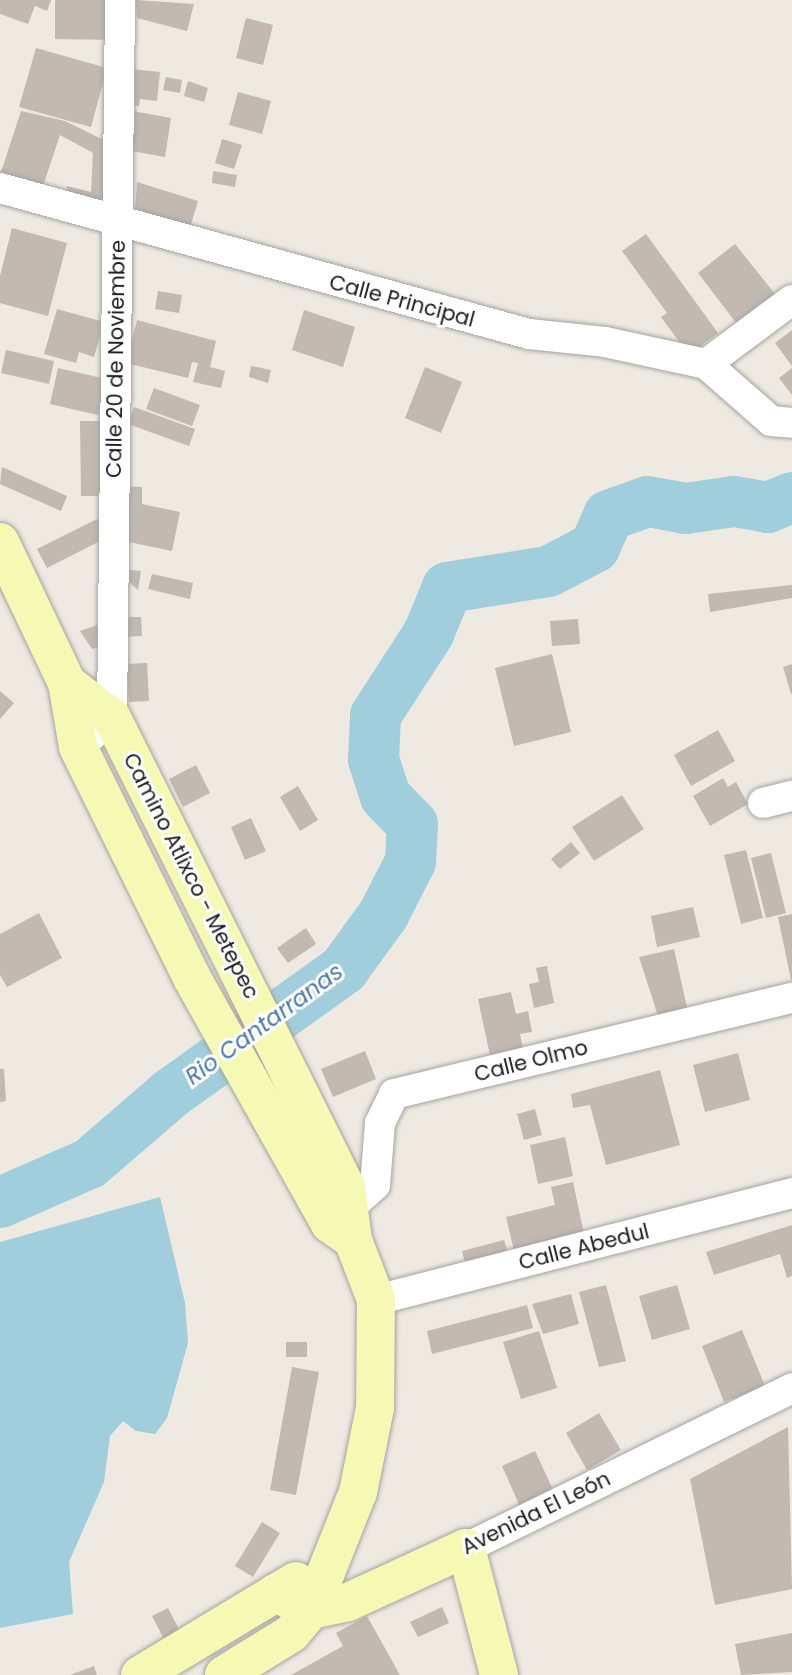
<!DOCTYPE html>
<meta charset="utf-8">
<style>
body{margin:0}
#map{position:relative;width:792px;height:1675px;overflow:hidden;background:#eeeae1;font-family:Poppins,sans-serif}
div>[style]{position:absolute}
.water>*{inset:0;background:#a1cedc}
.river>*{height:51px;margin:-25.5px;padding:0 25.5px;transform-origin:25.5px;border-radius:25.5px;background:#a1cedc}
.building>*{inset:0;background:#c2b9b1}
.roads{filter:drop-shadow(0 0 2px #a3a3a3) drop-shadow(0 0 2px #a3a3a3)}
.street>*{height:30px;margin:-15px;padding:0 15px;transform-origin:15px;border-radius:15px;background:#fff}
.secondary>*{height:38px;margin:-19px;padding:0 19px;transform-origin:19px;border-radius:19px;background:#f5f9b4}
span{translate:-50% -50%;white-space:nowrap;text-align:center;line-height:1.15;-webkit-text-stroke:6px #fff;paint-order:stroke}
.street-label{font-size:21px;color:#1c1c1c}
.water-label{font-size:23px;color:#4979ab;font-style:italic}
</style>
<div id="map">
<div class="water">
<div style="clip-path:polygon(160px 1197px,185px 1303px,188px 1343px,167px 1418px,155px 1434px,136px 1431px,123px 1421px,110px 1436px,104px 1482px,69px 1562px,73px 1614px,0 1628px,0 1242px)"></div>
</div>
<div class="river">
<div style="left:0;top:1202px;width:97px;rotate:-23.7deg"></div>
<div style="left:89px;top:1163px;width:107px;rotate:-40.8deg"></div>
<div style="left:170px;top:1093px;width:213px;rotate:-35.6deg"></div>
<div style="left:343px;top:969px;width:68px;rotate:-54deg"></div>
<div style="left:383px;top:914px;width:59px;rotate:-63deg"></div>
<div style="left:410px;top:861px;width:37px;rotate:-87deg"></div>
<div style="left:412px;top:824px;width:39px;rotate:-134deg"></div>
<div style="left:385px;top:796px;width:39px;rotate:-108deg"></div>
<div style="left:373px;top:759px;width:44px;rotate:-87.4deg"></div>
<div style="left:375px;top:715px;width:98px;rotate:-57.1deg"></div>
<div style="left:428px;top:633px;width:50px;rotate:-67.6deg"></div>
<div style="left:447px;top:587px;width:102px;rotate:-9deg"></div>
<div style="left:548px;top:571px;width:52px;rotate:-27.6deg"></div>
<div style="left:594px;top:547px;width:35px;rotate:-66deg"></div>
<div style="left:608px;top:515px;width:41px;rotate:-19.7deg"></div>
<div style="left:647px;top:501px;width:39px;rotate:10deg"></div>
<div style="left:685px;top:508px;width:49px;rotate:-8.1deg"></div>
<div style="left:734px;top:501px;width:34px;rotate:10deg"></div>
<div style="left:767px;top:507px;width:27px;rotate:-22deg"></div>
</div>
<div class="building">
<div style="clip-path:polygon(0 0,51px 0,47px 11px,35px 6px,28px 24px,0 14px)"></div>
<div style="clip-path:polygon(55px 0,115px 0,114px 40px,55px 39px)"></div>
<div style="clip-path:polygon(136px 0,194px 4px,187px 31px,137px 18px)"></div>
<div style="clip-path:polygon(246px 18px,273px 25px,263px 65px,236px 58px)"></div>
<div style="clip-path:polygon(36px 48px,107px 68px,91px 127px,19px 107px)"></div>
<div style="clip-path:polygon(131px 69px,160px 72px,157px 101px,140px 99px,139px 106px,127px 105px)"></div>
<div style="clip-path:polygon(166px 77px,182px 80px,180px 93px,163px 90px)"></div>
<div style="clip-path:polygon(188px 81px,208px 88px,204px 102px,184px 96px)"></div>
<div style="clip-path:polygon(238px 92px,271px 101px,262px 134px,229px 125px)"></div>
<div style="clip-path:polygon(21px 111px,65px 121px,106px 141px,104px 212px,66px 202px,67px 186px,91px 192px,93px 153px,60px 135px,41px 192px,0 175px)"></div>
<div style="clip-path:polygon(133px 111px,171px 118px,165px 157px,126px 150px)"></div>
<div style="clip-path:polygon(222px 139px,242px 145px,234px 169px,215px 163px)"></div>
<div style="clip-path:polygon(213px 171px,237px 175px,235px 187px,212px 183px)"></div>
<div style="clip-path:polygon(137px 182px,198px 201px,189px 231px,135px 214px)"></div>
<div style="clip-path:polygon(12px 228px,67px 243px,48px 316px,0 303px,0 276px)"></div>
<div style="clip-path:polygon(646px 234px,718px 333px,689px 355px,661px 317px,667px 313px,622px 251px)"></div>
<div style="clip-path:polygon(735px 244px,775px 294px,737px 324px,698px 273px)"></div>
<div style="clip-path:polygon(158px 291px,182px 295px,179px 313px,155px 309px)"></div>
<div style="clip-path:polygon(57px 309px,104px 322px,94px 357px,79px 352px,76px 363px,44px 354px)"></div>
<div style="clip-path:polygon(304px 310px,355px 327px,343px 367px,292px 350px)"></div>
<div style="clip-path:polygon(137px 320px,216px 341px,210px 367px,225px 371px,221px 388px,193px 382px,198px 363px,192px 362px,188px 378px,126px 363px)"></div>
<div style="clip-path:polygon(792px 330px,792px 366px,775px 343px)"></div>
<div style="clip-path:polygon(6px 350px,54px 361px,49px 384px,1px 373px)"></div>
<div style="clip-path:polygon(251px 366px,271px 370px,268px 383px,249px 377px)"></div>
<div style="clip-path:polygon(425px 367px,462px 382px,441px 433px,405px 418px)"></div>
<div style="clip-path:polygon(58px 368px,106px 379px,98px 415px,50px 404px)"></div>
<div style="clip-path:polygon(792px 368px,792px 395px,779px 378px)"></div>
<div style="clip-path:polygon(154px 388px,200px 405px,192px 426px,146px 409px)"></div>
<div style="clip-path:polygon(134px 407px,195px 429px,189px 446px,128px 424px)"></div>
<div style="clip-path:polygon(80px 421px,102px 421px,103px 496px,81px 496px)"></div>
<div style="clip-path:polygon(2px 467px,67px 496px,61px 511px,0 484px)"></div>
<div style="clip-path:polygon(120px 486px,142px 487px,142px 504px,180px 512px,172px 551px,124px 541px)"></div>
<div style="clip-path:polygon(97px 519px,106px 538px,47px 568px,37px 549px)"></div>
<div style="clip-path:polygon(123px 569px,141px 571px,138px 590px,124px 578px)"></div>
<div style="clip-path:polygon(152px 574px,193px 583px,190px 599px,148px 589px)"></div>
<div style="clip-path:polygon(792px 585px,792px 598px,710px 612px,708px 594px)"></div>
<div style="clip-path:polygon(122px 617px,141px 617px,142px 636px,122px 637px)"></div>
<div style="clip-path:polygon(578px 619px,580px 644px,552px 646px,550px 621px)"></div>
<div style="clip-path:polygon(106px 622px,106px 645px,92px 649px,80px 631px)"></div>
<div style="clip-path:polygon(552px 654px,571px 732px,514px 746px,495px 668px)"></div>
<div style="clip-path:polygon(147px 663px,149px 701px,129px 702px,127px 664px)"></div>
<div style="clip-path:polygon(792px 664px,792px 694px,791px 694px,783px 667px)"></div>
<div style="clip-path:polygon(0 691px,14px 703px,0 719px)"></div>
<div style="clip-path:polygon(718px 730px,735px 761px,691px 786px,674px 755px)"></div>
<div style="clip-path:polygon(196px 765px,210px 793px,183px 807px,169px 779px)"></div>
<div style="clip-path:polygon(723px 778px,728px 787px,736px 782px,748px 804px,710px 826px,693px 796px)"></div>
<div style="clip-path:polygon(298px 786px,318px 820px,300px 831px,280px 797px)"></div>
<div style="clip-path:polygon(622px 795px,644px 829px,594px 861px,572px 827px)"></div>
<div style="clip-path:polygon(251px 818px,266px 851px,245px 860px,231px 827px)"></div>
<div style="clip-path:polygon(571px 842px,580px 853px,560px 869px,551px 859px)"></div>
<div style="clip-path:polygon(746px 850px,763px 918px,741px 924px,724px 855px)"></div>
<div style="clip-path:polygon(771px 853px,786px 913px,766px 918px,751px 858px)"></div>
<div style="clip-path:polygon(693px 907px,700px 937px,657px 947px,651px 916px)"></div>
<div style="clip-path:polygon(39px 913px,62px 958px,7px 987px,0 975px,0 934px)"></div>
<div style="clip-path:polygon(792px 914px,792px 980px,791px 980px,778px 917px)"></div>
<div style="clip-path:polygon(306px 928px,316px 944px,288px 963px,277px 948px)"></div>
<div style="clip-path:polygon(674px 949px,688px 1012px,659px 1019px,639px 957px)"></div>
<div style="clip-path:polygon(547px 966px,554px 1003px,534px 1008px,529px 984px,539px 982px,536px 968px)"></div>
<div style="clip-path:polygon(511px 992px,516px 1014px,528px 1011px,532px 1032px,520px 1034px,523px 1048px,490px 1055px,478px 999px)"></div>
<div style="clip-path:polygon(365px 1051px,376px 1079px,333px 1097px,321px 1069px)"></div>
<div style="clip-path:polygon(738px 1053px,750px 1100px,705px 1112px,693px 1065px)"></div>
<div style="clip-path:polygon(0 1069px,4px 1069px,6px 1101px,0 1102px)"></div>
<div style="clip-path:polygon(660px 1070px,680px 1145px,606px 1165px,590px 1105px,573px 1108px,571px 1094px)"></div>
<div style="clip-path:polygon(535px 1109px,542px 1135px,524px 1140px,517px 1114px)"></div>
<div style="clip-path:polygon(565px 1137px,573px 1176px,538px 1184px,530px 1145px)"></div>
<div style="clip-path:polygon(573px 1182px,586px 1243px,516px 1259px,506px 1217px,555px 1205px,551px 1187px)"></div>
<div style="clip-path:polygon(792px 1225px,792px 1276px,787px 1278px,780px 1254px,714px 1275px,706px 1252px)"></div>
<div style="clip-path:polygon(504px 1240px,509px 1256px,466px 1267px,462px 1251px)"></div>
<div style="clip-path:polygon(606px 1285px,626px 1361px,599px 1367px,579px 1292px)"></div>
<div style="clip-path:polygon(677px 1285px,690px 1329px,652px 1340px,639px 1296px)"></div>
<div style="clip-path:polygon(571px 1294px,579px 1324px,543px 1334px,532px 1304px)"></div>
<div style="clip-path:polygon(527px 1305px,533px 1328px,432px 1354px,427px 1331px)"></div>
<div style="clip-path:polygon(742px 1330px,765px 1386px,724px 1402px,702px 1346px)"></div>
<div style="clip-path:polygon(539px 1331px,557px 1388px,521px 1399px,503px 1342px)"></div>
<div style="clip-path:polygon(286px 1342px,307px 1342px,307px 1357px,286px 1357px)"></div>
<div style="clip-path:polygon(292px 1367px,319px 1372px,296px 1495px,270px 1490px)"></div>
<div style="clip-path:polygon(599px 1413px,621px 1450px,587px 1470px,566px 1433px)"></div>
<div style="clip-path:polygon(788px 1427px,792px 1589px,715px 1605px,690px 1479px)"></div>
<div style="clip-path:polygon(535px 1451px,556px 1496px,522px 1511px,502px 1466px)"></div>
<div style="clip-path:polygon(262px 1522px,280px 1533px,253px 1577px,235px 1566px)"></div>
<div style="clip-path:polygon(442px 1607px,449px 1623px,418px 1637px,410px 1622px)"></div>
<div style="clip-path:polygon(168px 1608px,184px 1639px,168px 1647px,152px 1616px)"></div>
<div style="clip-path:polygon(367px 1616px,400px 1675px,291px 1675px,343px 1646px,336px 1633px)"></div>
<div style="clip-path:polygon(792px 1633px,792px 1672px,741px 1675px,735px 1644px)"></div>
<div style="clip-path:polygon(94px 1666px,97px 1675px,70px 1675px)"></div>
</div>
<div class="roads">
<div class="street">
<div style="left:0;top:188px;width:549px;rotate:15.43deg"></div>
<div style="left:529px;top:334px;width:76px;rotate:6deg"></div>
<div style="left:605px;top:342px;width:103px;rotate:12.3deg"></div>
<div style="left:706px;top:364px;width:86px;rotate:41.2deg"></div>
<div style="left:771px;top:421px;width:21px;rotate:5deg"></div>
<div style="left:706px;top:364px;width:107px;rotate:-36.7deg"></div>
<div style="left:78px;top:747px;width:45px;rotate:-40.5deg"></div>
<div style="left:112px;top:718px;width:718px;rotate:-89.36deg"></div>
<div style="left:763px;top:803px;width:30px;rotate:-14deg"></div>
<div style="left:337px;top:1219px;width:51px;rotate:-41.8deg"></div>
<div style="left:375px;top:1185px;width:62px;rotate:-85.4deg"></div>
<div style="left:380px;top:1123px;width:32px;rotate:-64deg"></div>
<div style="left:394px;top:1094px;width:409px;rotate:-13.6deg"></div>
<div style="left:376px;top:1300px;width:430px;rotate:-14.4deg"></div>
<div style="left:466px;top:1548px;width:363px;rotate:-26.1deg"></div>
</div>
<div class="secondary">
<div style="left:0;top:542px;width:156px;rotate:64.6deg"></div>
<div style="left:67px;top:683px;width:65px;rotate:80.2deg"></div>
<div style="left:78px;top:747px;width:258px;rotate:63.7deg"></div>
<div style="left:192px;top:978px;width:282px;rotate:60.7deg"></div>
<div style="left:330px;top:1224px;width:28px;rotate:35deg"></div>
<div style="left:67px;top:683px;width:57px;rotate:37.9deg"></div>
<div style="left:112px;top:718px;width:524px;rotate:63.48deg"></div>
<div style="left:346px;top:1187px;width:53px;rotate:82.5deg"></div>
<div style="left:353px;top:1240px;width:64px;rotate:69deg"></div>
<div style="left:376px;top:1300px;width:108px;rotate:90.5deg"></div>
<div style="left:375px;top:1408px;width:86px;rotate:101.4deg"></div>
<div style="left:358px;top:1492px;width:127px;rotate:111.7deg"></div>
<div style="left:311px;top:1610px;width:30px;rotate:130deg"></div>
<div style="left:292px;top:1633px;width:80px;rotate:148.3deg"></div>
<div style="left:275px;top:1593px;width:40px;rotate:25deg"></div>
<div style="left:311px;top:1610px;width:38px;rotate:-12deg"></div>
<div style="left:348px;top:1602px;width:130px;rotate:-24.6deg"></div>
<div style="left:466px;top:1548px;width:131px;rotate:75.4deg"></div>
<div style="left:140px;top:1675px;width:182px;rotate:-31.1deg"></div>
</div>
</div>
<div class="street-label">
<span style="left:402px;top:301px;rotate:15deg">Calle Principal</span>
<span style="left:116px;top:359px;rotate:-89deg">Calle 20 de Noviembre</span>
<span style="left:191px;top:876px;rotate:63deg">Camino Atlixco - Metepec</span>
<span style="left:531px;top:1061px;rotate:-14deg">Calle Olmo</span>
<span style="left:584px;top:1247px;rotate:-14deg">Calle Abedul</span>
<span style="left:536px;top:1513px;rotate:-26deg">Avenida El León</span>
</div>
<div class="water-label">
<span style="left:264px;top:1024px;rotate:-36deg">Rio Cantarranas</span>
</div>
</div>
